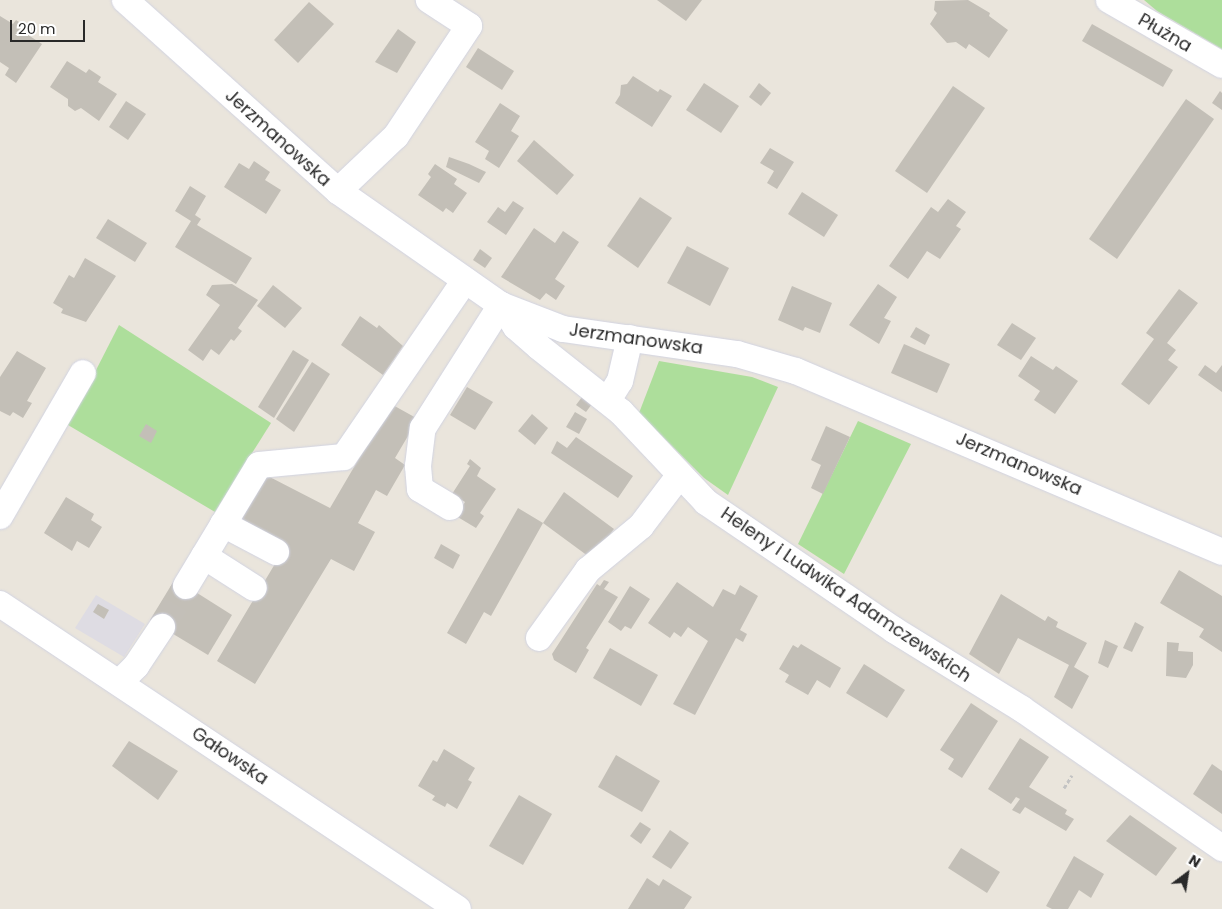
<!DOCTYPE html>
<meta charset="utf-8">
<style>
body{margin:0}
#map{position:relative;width:1222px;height:909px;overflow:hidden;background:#eae5dc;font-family:Poppins,sans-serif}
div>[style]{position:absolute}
.industrial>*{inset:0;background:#dedce3}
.green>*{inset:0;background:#adde9b}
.building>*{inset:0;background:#c3bfb7}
.minor-tunnel>*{height:26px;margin-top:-13px;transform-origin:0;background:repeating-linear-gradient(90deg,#c3bfb8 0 26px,transparent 0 39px)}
.path>*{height:3px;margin-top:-1.5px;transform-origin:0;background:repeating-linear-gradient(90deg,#c3c3c3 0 4px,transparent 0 6.5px)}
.roads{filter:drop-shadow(0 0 1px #d1d3e1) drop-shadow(0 0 1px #d1d3e1)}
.minor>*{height:26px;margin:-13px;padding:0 13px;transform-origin:13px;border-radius:13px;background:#fff}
span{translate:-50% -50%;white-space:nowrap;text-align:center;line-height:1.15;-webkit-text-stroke:4px #fff;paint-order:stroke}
.street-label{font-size:18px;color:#292929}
.north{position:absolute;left:1162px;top:849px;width:50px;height:50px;-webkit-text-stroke:4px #fff;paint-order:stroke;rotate:31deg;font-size:14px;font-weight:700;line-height:20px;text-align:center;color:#292929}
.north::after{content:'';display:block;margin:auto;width:18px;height:22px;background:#292929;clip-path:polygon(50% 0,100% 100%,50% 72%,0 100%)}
.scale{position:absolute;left:10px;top:20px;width:75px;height:22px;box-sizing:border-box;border:2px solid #292929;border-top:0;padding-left:6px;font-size:15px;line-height:18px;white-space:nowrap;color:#292929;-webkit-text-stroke:4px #fff;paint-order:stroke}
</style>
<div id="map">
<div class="industrial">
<div style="clip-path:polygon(96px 595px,145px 624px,124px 657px,75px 628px)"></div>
</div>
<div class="green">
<div style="clip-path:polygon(1144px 0,1222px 0,1222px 49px,1157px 11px)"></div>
<div style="clip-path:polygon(119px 325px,271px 423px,215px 512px,68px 425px)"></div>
<div style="clip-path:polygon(659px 361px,752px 377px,778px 387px,728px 495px,704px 478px,639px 413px)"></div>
<div style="clip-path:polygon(858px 421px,911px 444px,844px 574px,798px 544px)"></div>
</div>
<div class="building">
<div style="clip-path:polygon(657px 0,702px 0,686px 21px)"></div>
<div style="clip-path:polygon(968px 0,990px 13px,989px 16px,1008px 30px,989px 58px,969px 44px,966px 49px,956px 42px,947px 43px,930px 24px,937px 13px,934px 10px,935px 1px)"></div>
<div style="clip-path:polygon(309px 2px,334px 24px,298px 63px,274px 40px)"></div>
<div style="clip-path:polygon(0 16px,13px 24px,16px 20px,25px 26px,22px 31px,42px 44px,16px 83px,5px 75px,9px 68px,0 62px)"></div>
<div style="clip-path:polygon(1092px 24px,1173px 70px,1163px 87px,1082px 41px)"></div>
<div style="clip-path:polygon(398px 29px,416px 42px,397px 73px,375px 62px)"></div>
<div style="clip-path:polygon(478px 48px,514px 71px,502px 90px,466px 67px)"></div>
<div style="clip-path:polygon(67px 61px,86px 73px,89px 69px,101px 77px,98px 82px,117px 94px,99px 121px,81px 108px,75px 111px,68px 106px,68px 99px,50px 87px)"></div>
<div style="clip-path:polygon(633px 76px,658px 92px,660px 89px,672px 96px,652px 127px,615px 103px,620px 95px,621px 85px,627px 84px)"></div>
<div style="clip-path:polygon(704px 83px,739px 106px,721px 133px,686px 110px)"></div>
<div style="clip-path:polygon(759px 83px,771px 93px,761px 106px,749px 97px)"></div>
<div style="clip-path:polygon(953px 86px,985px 108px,927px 193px,895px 171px)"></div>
<div style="clip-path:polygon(1220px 91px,1222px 93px,1222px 110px,1212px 103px)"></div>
<div style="clip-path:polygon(1186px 99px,1214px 119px,1117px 259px,1089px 239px)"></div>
<div style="clip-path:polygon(126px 101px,146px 114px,128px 140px,109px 127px)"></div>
<div style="clip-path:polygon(500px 103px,520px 116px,511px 131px,519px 136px,499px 168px,485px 159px,489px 151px,475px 142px)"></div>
<div style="clip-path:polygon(534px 140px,574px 175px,557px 195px,517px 161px)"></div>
<div style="clip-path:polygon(770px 148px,794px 162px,777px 189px,767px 183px,774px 171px,760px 163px)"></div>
<div style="clip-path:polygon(449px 157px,469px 164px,486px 172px,479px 183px,446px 167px)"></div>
<div style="clip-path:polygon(254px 161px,270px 172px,265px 180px,281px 190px,266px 214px,224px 187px,239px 163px,249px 169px)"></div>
<div style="clip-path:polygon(435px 164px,457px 179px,454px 184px,467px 193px,453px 213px,446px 208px,443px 212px,418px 195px,431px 177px,428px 174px)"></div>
<div style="clip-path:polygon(190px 186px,206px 196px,195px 215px,201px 219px,197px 225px,252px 258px,236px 284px,175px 247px,191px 221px,175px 211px)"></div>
<div style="clip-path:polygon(802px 192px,838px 215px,824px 237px,788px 214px)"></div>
<div style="clip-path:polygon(640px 197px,672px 218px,638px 268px,607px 246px)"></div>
<div style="clip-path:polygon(948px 199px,966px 212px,956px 226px,961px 229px,940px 259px,927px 251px,908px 279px,889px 266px,931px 207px,938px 212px)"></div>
<div style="clip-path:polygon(513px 201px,524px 208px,506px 235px,487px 222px,498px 207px,505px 212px)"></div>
<div style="clip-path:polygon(108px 219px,147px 243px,135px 262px,96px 238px)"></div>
<div style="clip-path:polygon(534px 228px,555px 243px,563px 231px,579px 242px,555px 279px,565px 286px,556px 300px,546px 293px,540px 300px,501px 277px)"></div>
<div style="clip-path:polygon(687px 246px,729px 268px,710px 306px,667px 283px)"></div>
<div style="clip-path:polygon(480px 249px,492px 258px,485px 268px,473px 260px)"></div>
<div style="clip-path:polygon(85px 258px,116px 276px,86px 322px,61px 313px,63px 309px,53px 303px,69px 275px,74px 278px)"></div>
<div style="clip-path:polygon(232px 284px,258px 300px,238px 328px,242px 331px,234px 341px,231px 339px,219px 355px,211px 349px,203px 361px,188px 350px,220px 305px,206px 295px,212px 285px)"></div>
<div style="clip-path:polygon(878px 284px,897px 297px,884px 318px,891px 321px,879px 344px,849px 325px)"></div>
<div style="clip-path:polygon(273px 285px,302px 308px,285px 328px,257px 306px)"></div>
<div style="clip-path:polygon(792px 286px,832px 303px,820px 333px,805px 327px,803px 331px,778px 320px)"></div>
<div style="clip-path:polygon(1179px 289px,1198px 303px,1167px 343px,1176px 350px,1168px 360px,1178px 367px,1149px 405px,1121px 384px,1154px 339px,1146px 333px)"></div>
<div style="clip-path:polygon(360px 316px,377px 328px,379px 325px,403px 346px,383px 375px,341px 345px)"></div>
<div style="clip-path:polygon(1012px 323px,1036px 338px,1021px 360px,997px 345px)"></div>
<div style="clip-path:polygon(916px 327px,930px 335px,925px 345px,910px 337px)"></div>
<div style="clip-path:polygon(904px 344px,950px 364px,937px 393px,891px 373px)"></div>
<div style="clip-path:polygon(293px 350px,309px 360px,274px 418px,258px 407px)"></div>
<div style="clip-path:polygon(17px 351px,46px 368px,27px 401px,32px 403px,23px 418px,13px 412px,10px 416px,0 411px,0 377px)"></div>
<div style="clip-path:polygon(1031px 356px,1053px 370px,1056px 366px,1078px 381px,1055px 414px,1034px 400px,1040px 391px,1018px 376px)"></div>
<div style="clip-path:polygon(312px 362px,330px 374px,294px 432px,276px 419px)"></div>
<div style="clip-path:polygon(1205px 365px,1216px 373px,1222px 365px,1222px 392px,1198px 375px)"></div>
<div style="clip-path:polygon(467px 387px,493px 402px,475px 430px,450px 415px)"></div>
<div style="clip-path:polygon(582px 397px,592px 404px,586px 412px,576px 405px)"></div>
<div style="clip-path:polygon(391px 404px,418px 419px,395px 458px,405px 465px,387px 496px,376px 490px,358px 523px,375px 532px,354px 571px,331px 559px,255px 684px,217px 661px,285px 547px,236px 522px,262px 473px,330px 508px)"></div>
<div style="clip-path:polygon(575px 412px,587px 419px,579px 434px,566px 427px)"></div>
<div style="clip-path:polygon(532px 414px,548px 428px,535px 445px,518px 431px)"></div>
<div style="clip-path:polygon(146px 424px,157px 431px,151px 443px,139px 436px)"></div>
<div style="clip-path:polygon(826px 426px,850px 437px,823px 494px,811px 488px,821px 465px,811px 460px)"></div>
<div style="clip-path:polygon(576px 437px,633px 476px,618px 498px,551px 453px,557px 441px,567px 448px)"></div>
<div style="clip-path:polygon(470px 459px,481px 468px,477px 476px,496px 489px,480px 513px,484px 516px,476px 528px,456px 516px,465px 502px,452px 494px,470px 466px,467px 464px)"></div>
<div style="clip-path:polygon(564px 492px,614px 529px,592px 559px,543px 523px)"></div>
<div style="clip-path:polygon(66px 497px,94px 514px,91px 520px,102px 527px,89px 548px,77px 541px,72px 551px,44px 533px)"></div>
<div style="clip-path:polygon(518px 508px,543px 523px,491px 616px,484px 612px,466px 644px,447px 633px)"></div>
<div style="clip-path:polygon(441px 544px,460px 555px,453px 569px,434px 558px)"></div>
<div style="clip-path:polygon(1179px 570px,1222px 596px,1222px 652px,1199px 637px,1204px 629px,1160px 603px)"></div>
<div style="clip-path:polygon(175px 579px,232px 615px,208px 655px,150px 620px)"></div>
<div style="clip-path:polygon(604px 580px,609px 582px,604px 589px,618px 597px,586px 648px,589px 650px,576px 673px,554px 660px,552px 654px,597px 584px,600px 586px)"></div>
<div style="clip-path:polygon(677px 582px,713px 607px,723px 589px,735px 595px,740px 585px,758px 596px,740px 630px,747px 634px,743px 642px,736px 638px,695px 715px,673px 704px,708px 641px,688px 627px,681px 637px,674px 632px,670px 638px,648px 623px)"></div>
<div style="clip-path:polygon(630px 586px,650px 599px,631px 629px,625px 626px,621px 631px,608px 622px)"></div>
<div style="clip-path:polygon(1001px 594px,1045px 621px,1048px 616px,1058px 622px,1056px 627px,1087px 643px,1074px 667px,1089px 676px,1072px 709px,1054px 697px,1069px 665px,1018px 638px,999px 674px,969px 654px)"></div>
<div style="clip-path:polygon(98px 604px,109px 610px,104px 619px,93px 612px)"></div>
<div style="clip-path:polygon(1135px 622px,1144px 627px,1132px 652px,1123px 648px)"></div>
<div style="clip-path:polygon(1105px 640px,1118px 646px,1108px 668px,1098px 663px)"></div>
<div style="clip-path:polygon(1167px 642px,1179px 643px,1178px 651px,1193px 652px,1193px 665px,1186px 678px,1166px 676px)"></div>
<div style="clip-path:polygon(801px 644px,841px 668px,830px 688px,817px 680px,808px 695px,785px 682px,789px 675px,779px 669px,793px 645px,798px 648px)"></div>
<div style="clip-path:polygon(610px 648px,658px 675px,641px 706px,593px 678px)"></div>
<div style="clip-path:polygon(864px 664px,905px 690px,887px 718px,846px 693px)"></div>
<div style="clip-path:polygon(971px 703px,998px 721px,962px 778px,948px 769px,954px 759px,940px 750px)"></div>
<div style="clip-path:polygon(1020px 738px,1049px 757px,1029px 787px,1067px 810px,1065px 814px,1074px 819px,1066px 831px,1025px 807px,1020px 814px,1012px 810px,1020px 799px,1016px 797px,1011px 804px,988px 789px)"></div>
<div style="clip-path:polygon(129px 741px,178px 771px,158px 800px,112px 766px)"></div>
<div style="clip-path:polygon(444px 749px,475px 768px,468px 780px,472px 782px,457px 809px,447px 803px,445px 807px,432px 800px,435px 796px,418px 786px,433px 760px,437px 762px)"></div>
<div style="clip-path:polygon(616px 755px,660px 781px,642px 812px,598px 787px)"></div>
<div style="clip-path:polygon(1212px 764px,1222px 771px,1222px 814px,1193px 794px)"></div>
<div style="clip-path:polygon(519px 795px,552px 814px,523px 865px,489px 846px)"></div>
<div style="clip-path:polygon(1130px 815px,1177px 848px,1156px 876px,1106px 841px)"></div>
<div style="clip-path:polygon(640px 822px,651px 829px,641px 844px,630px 836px)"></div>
<div style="clip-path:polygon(670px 830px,689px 843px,671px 869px,652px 857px)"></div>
<div style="clip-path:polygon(961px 848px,1000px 872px,987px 893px,948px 868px)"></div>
<div style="clip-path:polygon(1074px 856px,1104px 874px,1091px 898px,1079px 890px,1068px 909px,1052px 909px,1046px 906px)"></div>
<div style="clip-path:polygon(647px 878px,659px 886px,663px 879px,692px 897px,684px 909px,628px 909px)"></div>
</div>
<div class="minor-tunnel">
<div style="left:162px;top:627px;width:48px;rotate:-59.7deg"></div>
</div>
<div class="path">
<div style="left:1064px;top:788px;width:15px;rotate:-58deg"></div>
</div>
<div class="roads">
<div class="minor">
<div style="left:125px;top:0;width:286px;rotate:41.9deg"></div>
<div style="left:338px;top:191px;width:199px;rotate:35deg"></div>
<div style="left:501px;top:305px;width:66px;rotate:21.2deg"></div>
<div style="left:563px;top:329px;width:176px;rotate:8.2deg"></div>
<div style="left:737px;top:354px;width:61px;rotate:16.1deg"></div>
<div style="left:796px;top:371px;width:463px;rotate:23deg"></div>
<div style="left:1109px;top:0;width:130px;rotate:29.9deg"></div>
<div style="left:338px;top:191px;width:80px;rotate:-43.5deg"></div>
<div style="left:396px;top:136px;width:132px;rotate:-56.4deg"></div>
<div style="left:469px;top:26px;width:48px;rotate:-147deg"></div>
<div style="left:506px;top:312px;width:18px;rotate:56deg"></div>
<div style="left:516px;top:327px;width:30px;rotate:41deg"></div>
<div style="left:539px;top:347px;width:105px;rotate:38.4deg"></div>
<div style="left:621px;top:412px;width:124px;rotate:46.6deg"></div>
<div style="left:706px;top:502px;width:227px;rotate:34.2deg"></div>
<div style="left:894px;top:630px;width:150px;rotate:31.7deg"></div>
<div style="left:1022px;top:709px;width:244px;rotate:34.8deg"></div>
<div style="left:608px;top:400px;width:22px;rotate:-58deg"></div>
<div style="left:620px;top:381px;width:44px;rotate:-76.9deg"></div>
<div style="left:450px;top:507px;width:35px;rotate:-149deg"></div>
<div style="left:420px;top:489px;width:23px;rotate:-95deg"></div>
<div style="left:418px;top:466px;width:38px;rotate:-83deg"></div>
<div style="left:423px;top:428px;width:146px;rotate:-57.6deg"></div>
<div style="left:0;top:516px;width:165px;rotate:-59.9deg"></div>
<div style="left:223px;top:524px;width:60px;rotate:27.8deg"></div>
<div style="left:204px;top:556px;width:59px;rotate:32.6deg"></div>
<div style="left:186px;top:586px;width:141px;rotate:-58.9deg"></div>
<div style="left:259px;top:465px;width:85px;rotate:-5.4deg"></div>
<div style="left:344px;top:457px;width:214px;rotate:-55.6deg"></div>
<div style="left:0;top:604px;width:550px;rotate:33.66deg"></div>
<div style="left:539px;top:638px;width:84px;rotate:-54.2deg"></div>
<div style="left:588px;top:570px;width:69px;rotate:-39.7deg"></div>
<div style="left:641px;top:526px;width:63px;rotate:-52.8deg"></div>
<div style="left:120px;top:682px;width:23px;rotate:-45deg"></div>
<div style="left:136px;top:666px;width:47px;rotate:-56.3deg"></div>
</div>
</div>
<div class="street-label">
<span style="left:1165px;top:33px;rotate:30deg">Płużna</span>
<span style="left:278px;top:138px;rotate:42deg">Jerzmanowska</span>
<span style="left:636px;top:339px;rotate:8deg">Jerzmanowska</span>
<span style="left:1019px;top:464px;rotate:23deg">Jerzmanowska</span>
<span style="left:846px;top:595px;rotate:34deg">Heleny i Ludwika Adamczewskich</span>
<span style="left:230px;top:756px;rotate:34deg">Gałowska</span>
</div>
<div class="north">N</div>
<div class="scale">20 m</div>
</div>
